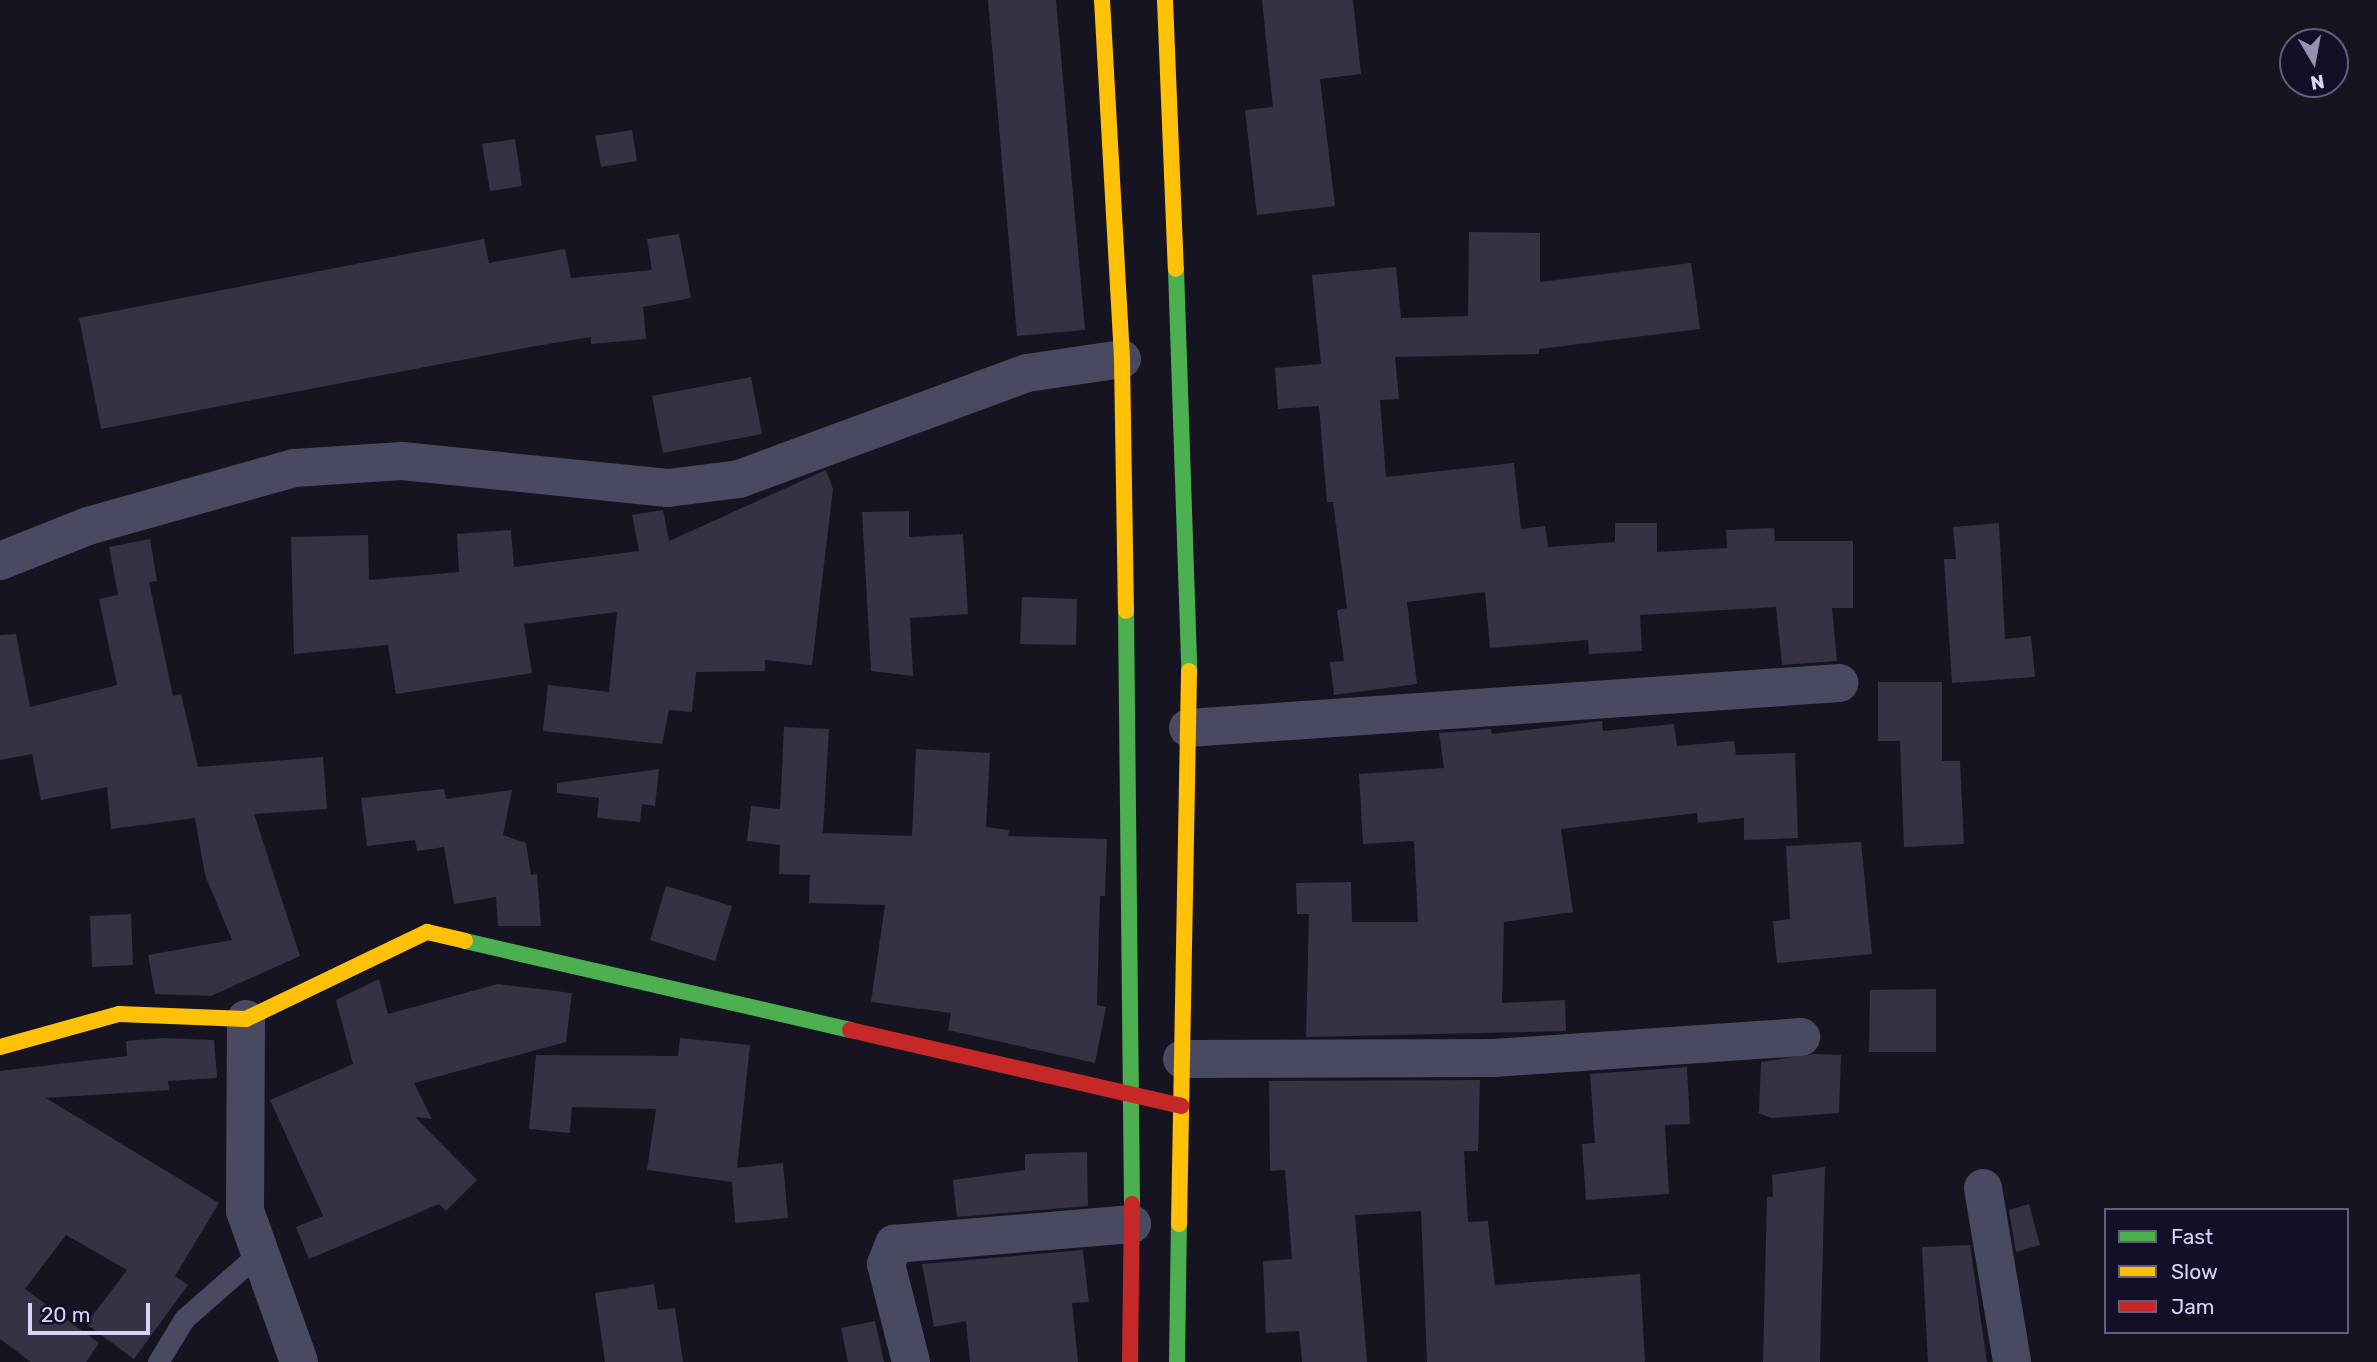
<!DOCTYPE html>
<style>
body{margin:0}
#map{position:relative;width:2377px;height:1362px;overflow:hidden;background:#161421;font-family:Rubik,sans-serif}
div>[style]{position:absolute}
.building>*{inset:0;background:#343243}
.lane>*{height:21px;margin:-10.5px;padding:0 10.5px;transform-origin:10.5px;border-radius:10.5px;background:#4a4962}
.street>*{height:38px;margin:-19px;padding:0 19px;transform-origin:19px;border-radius:19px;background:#4a4962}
.fast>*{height:16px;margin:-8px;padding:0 8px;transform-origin:8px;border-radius:8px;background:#4caf50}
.slow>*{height:16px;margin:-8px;padding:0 8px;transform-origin:8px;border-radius:8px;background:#ffc107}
.jam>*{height:16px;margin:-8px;padding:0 8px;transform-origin:8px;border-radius:8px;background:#c62828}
span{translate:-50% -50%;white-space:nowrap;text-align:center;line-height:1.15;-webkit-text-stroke:5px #130f26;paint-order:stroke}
.legend{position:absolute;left:2104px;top:1208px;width:245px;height:126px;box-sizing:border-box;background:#130f26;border:2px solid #625e7d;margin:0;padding:9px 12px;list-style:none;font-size:21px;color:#d9d4ff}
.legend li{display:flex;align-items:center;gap:14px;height:35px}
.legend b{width:35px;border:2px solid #625e7d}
.north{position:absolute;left:2279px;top:28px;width:70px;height:70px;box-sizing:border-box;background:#130f26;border:2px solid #625e7d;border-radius:50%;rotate:170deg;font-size:19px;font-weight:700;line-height:28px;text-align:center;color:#d9d4ff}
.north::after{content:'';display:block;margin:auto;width:24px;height:32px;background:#9591b1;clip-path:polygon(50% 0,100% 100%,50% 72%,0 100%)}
.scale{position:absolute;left:28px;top:1303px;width:122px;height:32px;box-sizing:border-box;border:4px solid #d9d4ff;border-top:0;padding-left:9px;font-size:21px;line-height:24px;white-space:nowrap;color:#d9d4ff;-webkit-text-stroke:5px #130f26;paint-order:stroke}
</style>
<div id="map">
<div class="building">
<div style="clip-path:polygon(988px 0,1056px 0,1085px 330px,1017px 336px)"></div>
<div style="clip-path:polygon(1262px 0,1353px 0,1361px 74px,1320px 79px,1335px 206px,1257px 215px,1245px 110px,1273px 107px)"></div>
<div style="clip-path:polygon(632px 130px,637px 161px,601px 167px,595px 136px)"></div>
<div style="clip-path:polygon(515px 139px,522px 186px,490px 191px,482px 144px)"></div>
<div style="clip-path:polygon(1469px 232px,1540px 233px,1540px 282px,1691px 263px,1700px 329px,1539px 349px,1539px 354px,1395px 357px,1399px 399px,1380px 400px,1386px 477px,1514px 463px,1521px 529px,1545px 526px,1548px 547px,1615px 542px,1615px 523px,1657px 523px,1657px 552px,1727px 548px,1726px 530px,1774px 528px,1775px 541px,1853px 541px,1853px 608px,1832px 608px,1837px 661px,1782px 665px,1776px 607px,1640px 615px,1642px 651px,1589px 654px,1588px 640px,1490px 648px,1485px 592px,1407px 602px,1417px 684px,1334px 695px,1330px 662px,1344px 661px,1337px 610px,1347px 608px,1333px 502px,1327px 502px,1319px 406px,1278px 409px,1275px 368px,1321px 364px,1312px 275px,1396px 267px,1401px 318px,1468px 316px)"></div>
<div style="clip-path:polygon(679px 234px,691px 298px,643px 307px,646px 339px,591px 344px,591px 337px,530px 347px,101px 429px,79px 318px,484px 239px,489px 263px,565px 249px,571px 278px,652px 270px,647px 239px)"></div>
<div style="clip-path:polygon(751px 377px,762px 434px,663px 453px,652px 396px)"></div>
<div style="clip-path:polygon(826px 470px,833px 489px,812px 665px,765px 660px,765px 671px,696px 672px,692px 712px,669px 710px,662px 744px,543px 731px,548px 685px,609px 692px,617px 612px,524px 624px,532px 673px,396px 694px,388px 645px,294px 654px,291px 537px,368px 535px,369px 580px,459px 572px,457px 534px,511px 530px,514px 567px,639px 551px,632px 515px,663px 510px,669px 541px)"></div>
<div style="clip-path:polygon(909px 511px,909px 537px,963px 534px,968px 614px,910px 618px,913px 676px,871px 671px,862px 512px)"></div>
<div style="clip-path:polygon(1999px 523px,2005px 639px,2031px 636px,2035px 677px,1952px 683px,1944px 559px,1956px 559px,1953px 527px)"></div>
<div style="clip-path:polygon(150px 539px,157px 581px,149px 582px,173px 696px,181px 694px,198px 767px,323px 757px,327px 809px,254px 814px,300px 956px,211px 996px,155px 994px,148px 955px,232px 940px,205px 875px,195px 818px,111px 829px,107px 787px,41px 800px,32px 754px,0 760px,0 635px,16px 634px,30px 707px,117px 685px,99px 599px,118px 595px,109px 547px)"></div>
<div style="clip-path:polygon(1022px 597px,1077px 599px,1076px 645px,1020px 644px)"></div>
<div style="clip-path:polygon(1878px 682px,1942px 682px,1942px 761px,1960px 761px,1964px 844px,1904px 847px,1900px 741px,1878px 741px)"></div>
<div style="clip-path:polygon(1602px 721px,1603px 731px,1674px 724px,1677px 746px,1734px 741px,1736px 755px,1795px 753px,1798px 838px,1744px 840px,1744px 818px,1698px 823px,1697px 813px,1561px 829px,1573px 912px,1504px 922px,1502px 1003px,1565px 1000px,1566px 1031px,1306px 1037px,1309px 914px,1297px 914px,1296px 883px,1351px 882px,1352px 922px,1418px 922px,1414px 841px,1363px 844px,1359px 774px,1444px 768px,1439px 733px,1491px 729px,1492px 734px)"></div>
<div style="clip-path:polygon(784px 727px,829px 729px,823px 833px,912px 836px,916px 749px,990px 753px,986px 827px,1009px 830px,1008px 836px,1107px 839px,1105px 896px,1100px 896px,1097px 1005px,1106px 1007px,1095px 1063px,948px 1030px,951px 1013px,871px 1002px,885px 905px,809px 903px,810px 875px,779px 874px,780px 845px,747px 841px,751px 806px,780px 809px)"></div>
<div style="clip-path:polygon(659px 769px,655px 806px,642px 804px,640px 822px,597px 818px,599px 798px,557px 793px,557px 783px)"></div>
<div style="clip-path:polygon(444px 789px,446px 799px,512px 790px,503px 835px,526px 843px,531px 875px,537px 874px,541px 926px,498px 926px,496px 897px,454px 904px,444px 847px,417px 851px,415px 840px,367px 846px,361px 798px)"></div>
<div style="clip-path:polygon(1861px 842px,1872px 954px,1777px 963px,1773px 921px,1790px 919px,1786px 846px)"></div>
<div style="clip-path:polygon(666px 886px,732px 906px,715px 961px,650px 940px)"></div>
<div style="clip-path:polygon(131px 914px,133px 965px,92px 967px,90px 916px)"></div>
<div style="clip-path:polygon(379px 979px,388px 1014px,498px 984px,572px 993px,566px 1042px,414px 1083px,432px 1119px,415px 1117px,477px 1180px,446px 1211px,439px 1204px,309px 1259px,296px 1227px,323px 1216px,270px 1100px,353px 1064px,336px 1000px)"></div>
<div style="clip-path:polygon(1936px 989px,1936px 1052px,1869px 1052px,1870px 990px)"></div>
<div style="clip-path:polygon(163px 1038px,214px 1040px,217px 1078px,168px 1081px,169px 1090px,46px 1098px,219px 1203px,175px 1276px,188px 1285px,134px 1359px,86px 1324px,127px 1270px,66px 1235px,25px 1289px,99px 1343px,86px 1362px,31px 1362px,0 1339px,0 1071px,127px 1056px,126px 1041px)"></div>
<div style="clip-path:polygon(680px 1038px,750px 1045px,737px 1168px,783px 1163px,788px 1218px,735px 1223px,732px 1182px,647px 1170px,656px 1109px,572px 1107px,570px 1133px,529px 1129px,536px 1055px,678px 1056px)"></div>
<div style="clip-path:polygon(1814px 1054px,1841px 1055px,1839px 1113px,1771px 1118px,1759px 1113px,1761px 1062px)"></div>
<div style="clip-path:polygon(1687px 1067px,1690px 1124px,1665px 1125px,1669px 1194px,1586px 1200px,1582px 1144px,1595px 1143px,1590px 1074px)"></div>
<div style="clip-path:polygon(1480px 1080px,1478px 1151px,1464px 1151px,1468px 1222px,1488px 1221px,1495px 1285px,1640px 1274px,1645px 1362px,1427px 1362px,1421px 1211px,1355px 1215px,1367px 1362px,1302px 1362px,1299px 1331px,1266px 1333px,1263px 1261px,1292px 1259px,1285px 1170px,1270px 1171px,1269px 1081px)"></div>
<div style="clip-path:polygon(1087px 1152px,1088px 1206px,957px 1217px,953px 1180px,1025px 1170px,1025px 1154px)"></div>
<div style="clip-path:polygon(1825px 1167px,1820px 1362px,1763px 1362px,1767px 1197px,1773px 1197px,1772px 1175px)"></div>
<div style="clip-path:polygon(2029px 1204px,2040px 1245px,2016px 1252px,2009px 1210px)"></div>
<div style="clip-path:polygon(1970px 1245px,1987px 1362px,1928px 1362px,1922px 1247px)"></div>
<div style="clip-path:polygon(1083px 1250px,1089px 1302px,1072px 1303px,1078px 1362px,970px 1362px,966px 1321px,934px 1327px,922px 1264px)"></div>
<div style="clip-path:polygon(654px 1284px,658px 1310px,675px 1308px,683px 1362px,605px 1362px,595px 1293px)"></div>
<div style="clip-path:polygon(875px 1321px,884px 1362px,848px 1362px,841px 1328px)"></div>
</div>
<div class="lane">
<div style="left:158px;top:1362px;width:50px;rotate:-58.8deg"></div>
<div style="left:184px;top:1319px;width:100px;rotate:-41.3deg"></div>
</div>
<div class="street">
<div style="left:0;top:561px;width:95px;rotate:-21.7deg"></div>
<div style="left:88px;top:526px;width:214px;rotate:-15.7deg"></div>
<div style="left:294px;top:468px;width:108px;rotate:-3.7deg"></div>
<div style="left:402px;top:461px;width:267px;rotate:5.8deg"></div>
<div style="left:668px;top:488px;width:72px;rotate:-7.2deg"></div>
<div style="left:739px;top:479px;width:307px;rotate:-20.2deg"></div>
<div style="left:1027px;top:373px;width:96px;rotate:-8.4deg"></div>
<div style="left:1188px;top:728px;width:653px;rotate:-3.95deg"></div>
<div style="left:246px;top:1019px;width:192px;rotate:90.3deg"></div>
<div style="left:245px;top:1211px;width:160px;rotate:70.3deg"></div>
<div style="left:1182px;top:1059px;width:312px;rotate:-0.2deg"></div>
<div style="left:1494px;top:1058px;width:308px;rotate:-3.9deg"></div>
<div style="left:1983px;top:1188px;width:176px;rotate:80.5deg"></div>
<div style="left:911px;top:1362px;width:101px;rotate:-104.3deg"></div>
<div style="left:886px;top:1264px;width:22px;rotate:-68deg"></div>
<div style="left:894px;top:1244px;width:239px;rotate:-4.8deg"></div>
</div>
<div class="fast">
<div style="left:1176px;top:269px;width:402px;rotate:88.1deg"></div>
<div style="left:1126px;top:611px;width:593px;rotate:89.42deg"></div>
<div style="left:465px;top:941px;width:395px;rotate:13deg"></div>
<div style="left:1177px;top:1362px;width:138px;rotate:-89.2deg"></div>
</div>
<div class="slow">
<div style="left:1102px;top:0;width:360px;rotate:86.8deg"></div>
<div style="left:1122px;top:359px;width:252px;rotate:89.1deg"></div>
<div style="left:1165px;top:0;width:269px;rotate:87.7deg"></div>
<div style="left:0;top:1047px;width:123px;rotate:-15.5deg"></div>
<div style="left:119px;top:1014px;width:127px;rotate:2.3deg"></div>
<div style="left:246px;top:1019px;width:201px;rotate:-25.7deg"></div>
<div style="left:427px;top:932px;width:39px;rotate:13deg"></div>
<div style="left:1179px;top:1224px;width:553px;rotate:-88.96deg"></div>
</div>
<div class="jam">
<div style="left:850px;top:1030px;width:340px;rotate:12.9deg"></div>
<div style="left:1130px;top:1362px;width:158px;rotate:-89.3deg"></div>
</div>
<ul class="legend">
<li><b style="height:9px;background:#4caf50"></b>Fast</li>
<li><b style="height:9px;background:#ffc107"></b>Slow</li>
<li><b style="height:9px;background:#c62828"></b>Jam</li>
</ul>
<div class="north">N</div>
<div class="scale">20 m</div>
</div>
